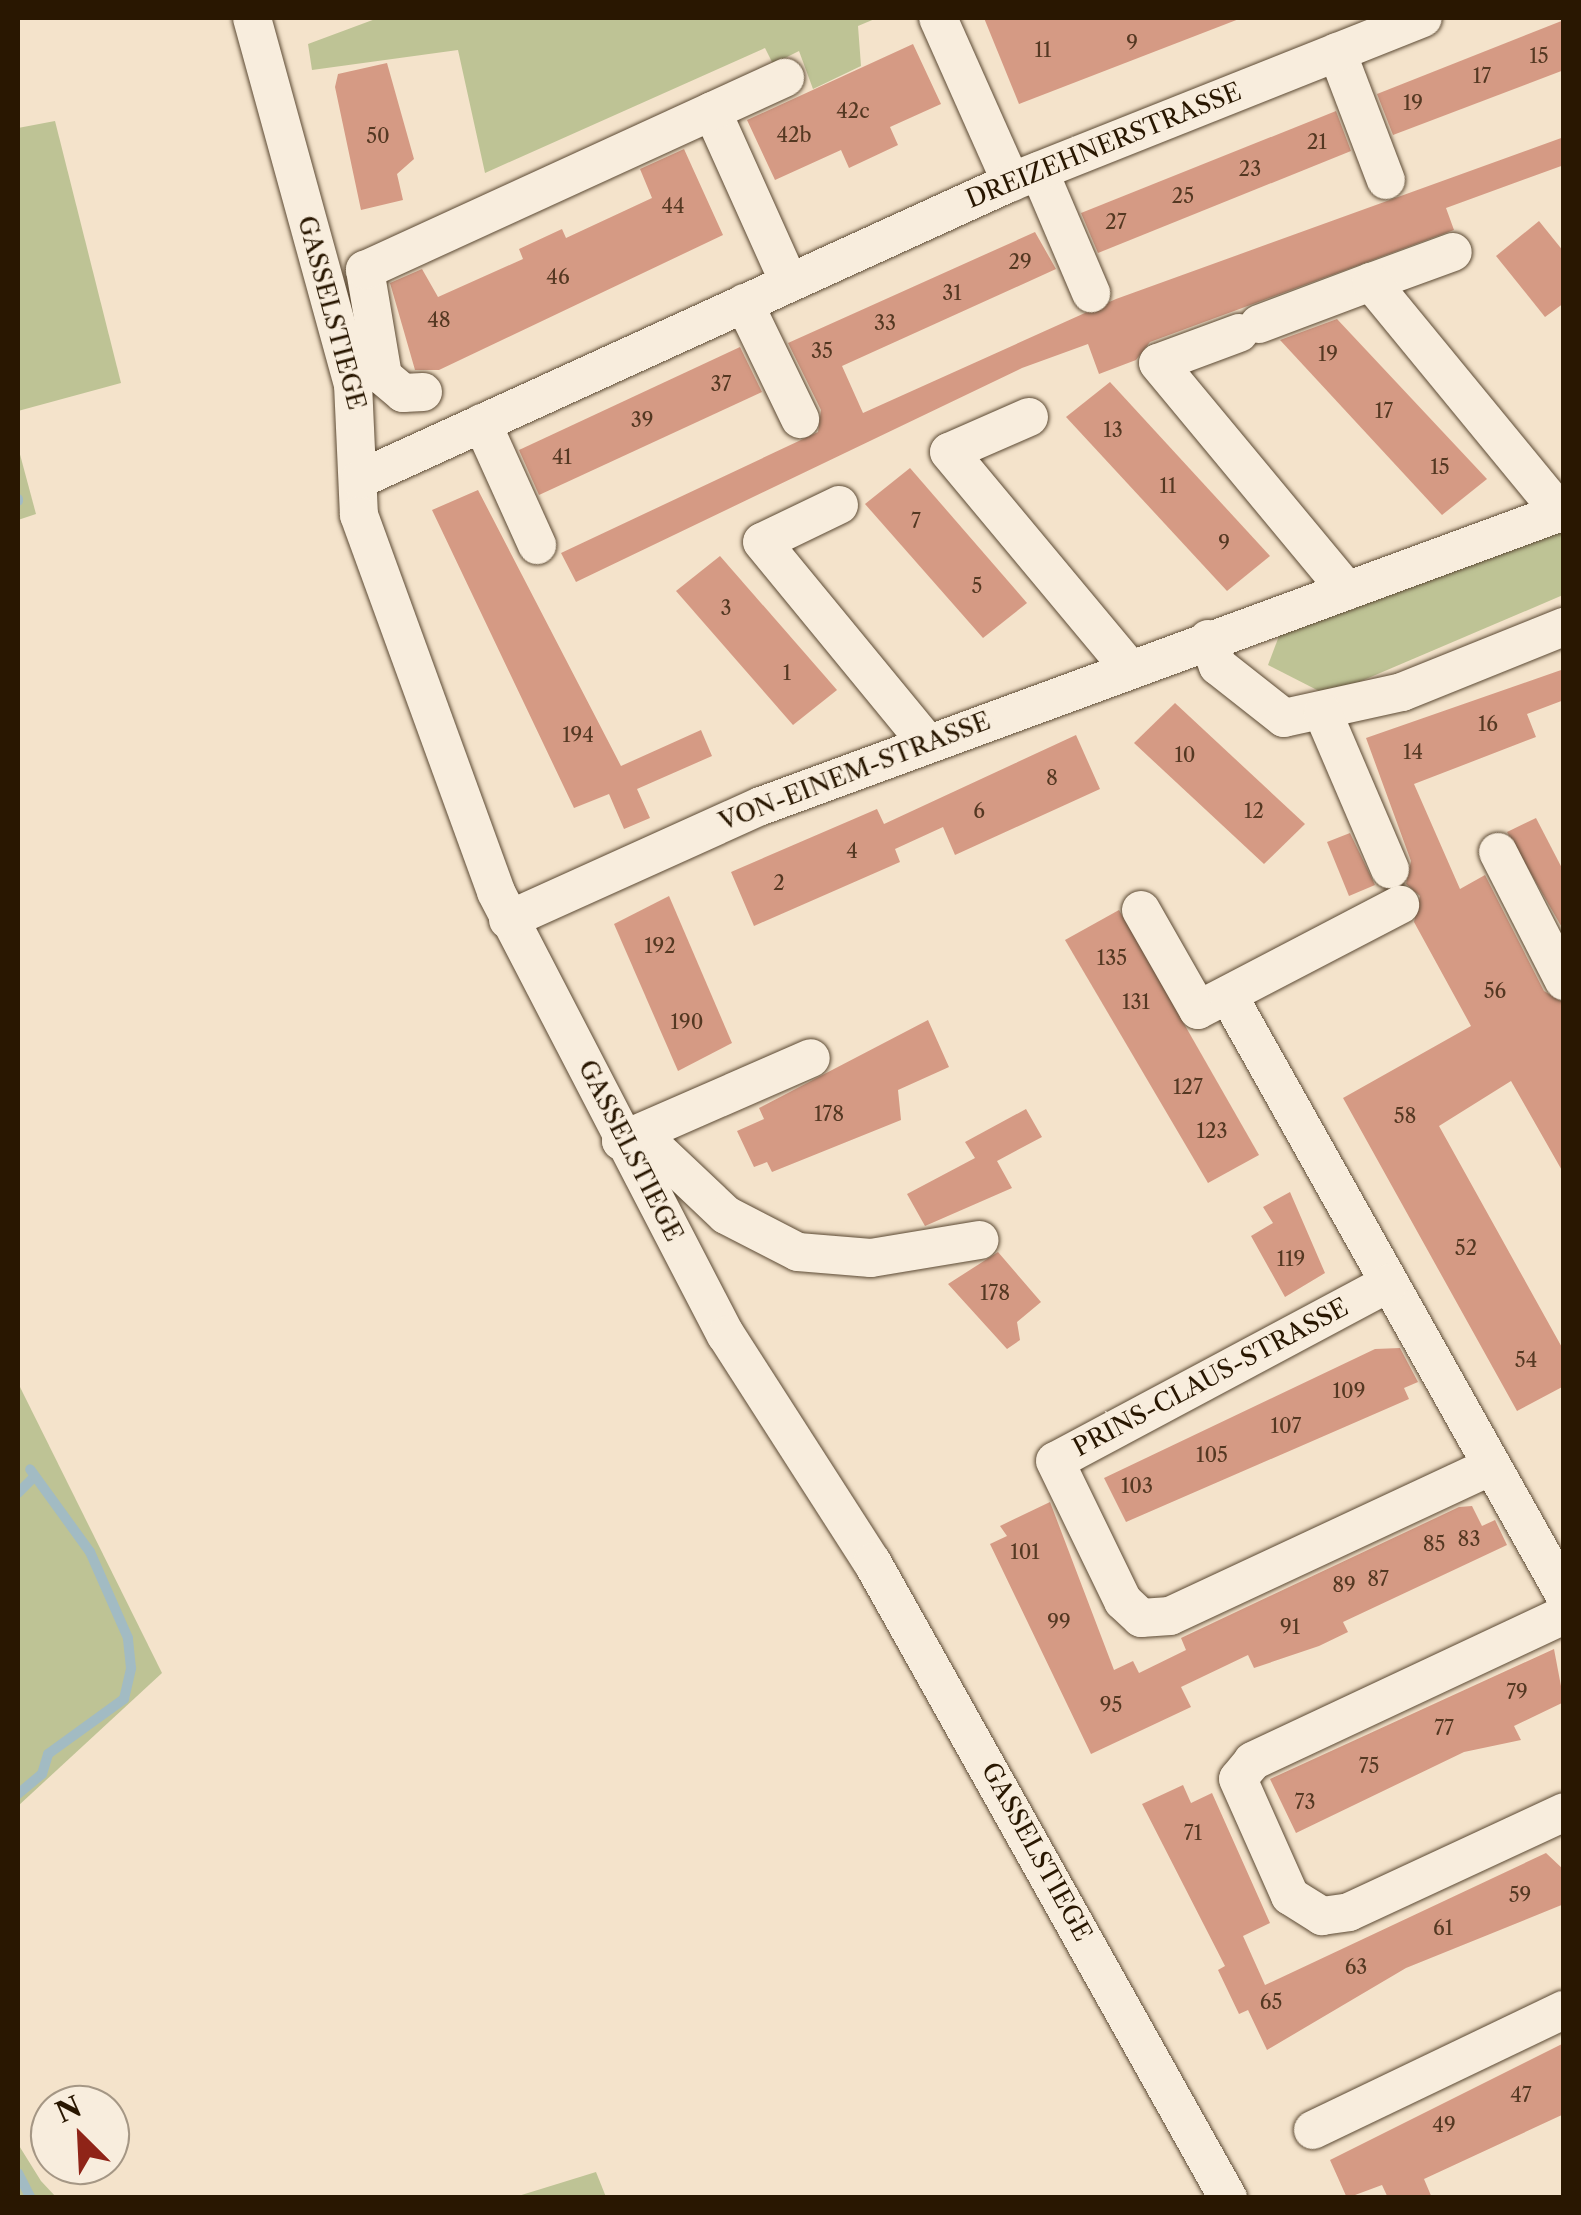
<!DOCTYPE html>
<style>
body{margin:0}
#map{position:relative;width:1581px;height:2215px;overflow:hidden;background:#f4e3cb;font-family:"Libre Caslon Text",serif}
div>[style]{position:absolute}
.green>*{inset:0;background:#bec395}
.stream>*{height:10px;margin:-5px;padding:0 5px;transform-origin:5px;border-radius:5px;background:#a2bbc3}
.building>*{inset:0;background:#d59a84}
.roads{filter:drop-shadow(0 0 2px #5c4a34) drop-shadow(0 0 2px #5c4a34)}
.minor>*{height:38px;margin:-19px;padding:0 19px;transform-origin:19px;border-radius:19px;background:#f8eddd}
span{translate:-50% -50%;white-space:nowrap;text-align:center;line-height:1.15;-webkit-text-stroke:8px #f8eddd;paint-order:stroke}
.number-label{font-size:20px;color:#543822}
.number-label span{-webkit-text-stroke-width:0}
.street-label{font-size:25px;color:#291701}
.frame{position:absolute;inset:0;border:20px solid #291701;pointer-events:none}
.north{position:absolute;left:30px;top:2085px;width:100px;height:100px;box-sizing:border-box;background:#f8eddd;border:2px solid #a59785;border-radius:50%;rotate:336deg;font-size:28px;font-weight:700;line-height:40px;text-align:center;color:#291701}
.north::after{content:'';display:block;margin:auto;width:35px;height:45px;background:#8f2418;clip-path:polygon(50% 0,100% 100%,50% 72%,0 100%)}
</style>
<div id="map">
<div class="green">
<div style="clip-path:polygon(378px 18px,877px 18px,858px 26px,861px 66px,813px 89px,799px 51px,773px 64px,765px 48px,485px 173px,458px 50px,312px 70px,308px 44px)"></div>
<div style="clip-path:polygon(55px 121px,121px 383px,18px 411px,18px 128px)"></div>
<div style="clip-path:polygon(18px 447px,36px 514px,18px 520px)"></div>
<div style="clip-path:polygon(1563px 520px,1563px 595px,1359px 682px,1319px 691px,1268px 665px,1279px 636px)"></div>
<div style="clip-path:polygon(18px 1383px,162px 1673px,18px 1806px)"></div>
<div style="clip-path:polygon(18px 2144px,41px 2181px,56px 2197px,18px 2197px)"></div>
<div style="clip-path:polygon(596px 2172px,606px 2197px,515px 2197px)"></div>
</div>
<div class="stream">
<div style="left:18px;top:499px;width:2px;rotate:90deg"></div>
<div style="left:18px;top:1493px;width:23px;rotate:-45deg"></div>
<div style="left:18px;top:1794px;width:31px;rotate:-40deg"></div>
<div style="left:42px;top:1774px;width:21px;rotate:-73deg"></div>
<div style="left:48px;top:1754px;width:94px;rotate:-35.9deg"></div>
<div style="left:124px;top:1699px;width:32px;rotate:-77deg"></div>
<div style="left:131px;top:1668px;width:30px;rotate:-96deg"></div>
<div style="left:128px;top:1638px;width:94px;rotate:-113.8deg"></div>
<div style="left:90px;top:1552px;width:102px;rotate:-125.9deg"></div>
<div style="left:18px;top:2173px;width:28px;rotate:63deg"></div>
</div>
<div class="building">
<div style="clip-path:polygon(984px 18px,1239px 18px,1239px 19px,1019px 104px)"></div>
<div style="clip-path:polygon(1564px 20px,1564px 70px,1393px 135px,1377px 94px)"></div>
<div style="clip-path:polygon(913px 44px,941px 104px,890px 127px,898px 145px,849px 168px,841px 150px,775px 180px,747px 120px)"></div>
<div style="clip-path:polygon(387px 63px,414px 159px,397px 174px,403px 200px,361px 210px,335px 87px,338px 74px)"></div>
<div style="clip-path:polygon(1336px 111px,1351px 151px,1098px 253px,1081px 213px)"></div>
<div style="clip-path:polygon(1564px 137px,1564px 165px,1446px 208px,1454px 230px,1150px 342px,1136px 360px,1099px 374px,1088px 344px,1022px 368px,576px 582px,561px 553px,818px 432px,821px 410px,788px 343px,1035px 232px,1056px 269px,842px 366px,863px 413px,1116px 299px)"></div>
<div style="clip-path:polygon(684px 149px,723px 235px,439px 370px,415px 370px,390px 283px,422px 269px,438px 297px,523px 259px,519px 249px,562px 229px,566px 238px,652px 198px,640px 169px)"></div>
<div style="clip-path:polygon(1539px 221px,1564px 252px,1564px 303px,1545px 317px,1496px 256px)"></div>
<div style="clip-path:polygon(1337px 319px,1487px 479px,1442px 515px,1280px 340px)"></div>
<div style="clip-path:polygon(740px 347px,762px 392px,539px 495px,519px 450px)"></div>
<div style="clip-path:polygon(1110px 382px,1270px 556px,1227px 591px,1066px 417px)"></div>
<div style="clip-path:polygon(910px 468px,1027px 603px,983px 638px,865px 504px)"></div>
<div style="clip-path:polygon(478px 490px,621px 766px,701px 730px,712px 756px,637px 789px,650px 818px,624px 829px,609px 794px,574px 808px,432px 510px)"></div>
<div style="clip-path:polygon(720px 556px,837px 690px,793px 725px,676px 591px)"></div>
<div style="clip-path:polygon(1564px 669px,1564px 700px,1527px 714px,1536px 737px,1414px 784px,1460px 889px,1485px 875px,1544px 991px,1564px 1003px,1564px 1174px,1511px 1081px,1439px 1126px,1564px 1351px,1564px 1386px,1517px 1411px,1343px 1098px,1471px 1026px,1414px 922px,1420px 896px,1406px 884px,1411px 861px,1366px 738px)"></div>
<div style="clip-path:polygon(1175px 703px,1305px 824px,1264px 864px,1134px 743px)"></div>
<div style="clip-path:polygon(1076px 735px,1100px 789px,955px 855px,943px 827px,895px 849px,900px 862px,754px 926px,731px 872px,877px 809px,884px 824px)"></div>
<div style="clip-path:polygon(1536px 818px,1564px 872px,1564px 931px,1507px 832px)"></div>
<div style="clip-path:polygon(1350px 833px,1375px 885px,1349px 896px,1327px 842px)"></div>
<div style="clip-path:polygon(669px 896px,732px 1043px,678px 1071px,614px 924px)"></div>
<div style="clip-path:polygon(1119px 910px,1259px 1155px,1208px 1183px,1065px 940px)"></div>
<div style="clip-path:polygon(928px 1020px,949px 1067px,898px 1090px,901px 1120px,772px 1172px,767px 1162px,754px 1167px,737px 1131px,764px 1119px,759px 1108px)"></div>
<div style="clip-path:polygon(1026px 1109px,1042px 1137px,997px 1161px,1012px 1188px,925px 1226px,907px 1194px,975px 1158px,965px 1142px)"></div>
<div style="clip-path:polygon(1290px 1192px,1325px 1273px,1285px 1297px,1251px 1236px,1273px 1223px,1263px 1207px)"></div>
<div style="clip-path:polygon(998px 1252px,1041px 1302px,1017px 1322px,1020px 1340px,1007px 1349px,948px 1284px)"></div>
<div style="clip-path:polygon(1400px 1348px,1418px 1382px,1404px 1388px,1409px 1399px,1126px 1522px,1104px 1478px,1375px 1349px)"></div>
<div style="clip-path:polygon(1050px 1502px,1114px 1670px,1133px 1661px,1139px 1673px,1186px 1650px,1181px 1638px,1459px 1507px,1472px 1506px,1482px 1526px,1495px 1520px,1507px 1545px,1343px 1622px,1348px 1632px,1319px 1646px,1254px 1668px,1248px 1655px,1181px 1687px,1191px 1707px,1091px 1754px,990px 1544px,1007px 1536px,1000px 1526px)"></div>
<div style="clip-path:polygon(1554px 1649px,1564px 1702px,1514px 1726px,1521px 1740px,1464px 1752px,1296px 1833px,1270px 1779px)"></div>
<div style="clip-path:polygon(1183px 1785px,1191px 1803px,1212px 1793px,1270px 1923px,1243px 1936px,1265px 1985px,1546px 1853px,1564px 1870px,1564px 1904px,1406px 1968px,1267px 2050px,1248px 2010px,1239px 2014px,1218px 1970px,1225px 1966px,1142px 1804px)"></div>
<div style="clip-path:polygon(1564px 2043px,1564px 2114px,1424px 2179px,1432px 2198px,1388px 2198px,1382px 2185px,1347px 2198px,1330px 2160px)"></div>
</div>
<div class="roads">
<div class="minor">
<div style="left:252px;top:18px;width:380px;rotate:74.6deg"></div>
<div style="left:353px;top:384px;width:131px;rotate:87.4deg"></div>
<div style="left:359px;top:515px;width:401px;rotate:70deg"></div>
<div style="left:496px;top:892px;width:499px;rotate:62.6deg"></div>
<div style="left:726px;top:1335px;width:270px;rotate:57.3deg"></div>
<div style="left:872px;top:1562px;width:729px;rotate:60.76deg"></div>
<div style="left:938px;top:18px;width:180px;rotate:66deg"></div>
<div style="left:1337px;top:52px;width:137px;rotate:69.1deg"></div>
<div style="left:712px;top:111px;width:188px;rotate:65.8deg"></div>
<div style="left:1039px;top:171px;width:133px;rotate:66.9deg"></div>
<div style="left:1371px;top:282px;width:87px;rotate:-20.1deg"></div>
<div style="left:744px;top:303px;width:129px;rotate:64.2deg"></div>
<div style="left:1259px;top:324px;width:120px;rotate:-20.6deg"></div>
<div style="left:1371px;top:282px;width:299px;rotate:50.6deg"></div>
<div style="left:1239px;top:333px;width:86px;rotate:159.7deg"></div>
<div style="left:1158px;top:363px;width:296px;rotate:50.3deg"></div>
<div style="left:423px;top:392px;width:20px;rotate:177deg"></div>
<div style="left:403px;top:393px;width:26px;rotate:-140deg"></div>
<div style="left:383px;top:376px;width:108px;rotate:-99.6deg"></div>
<div style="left:365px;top:270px;width:462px;rotate:-24.6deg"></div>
<div style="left:1029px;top:417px;width:87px;rotate:156.4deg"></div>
<div style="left:949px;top:452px;width:281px;rotate:50.2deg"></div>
<div style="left:482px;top:423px;width:134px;rotate:65.7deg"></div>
<div style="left:360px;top:479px;width:716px;rotate:-24.52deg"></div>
<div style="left:1011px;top:182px;width:443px;rotate:-21.7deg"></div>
<div style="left:839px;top:505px;width:85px;rotate:154.3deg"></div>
<div style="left:762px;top:542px;width:261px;rotate:50.6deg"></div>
<div style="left:1208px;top:639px;width:29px;rotate:70deg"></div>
<div style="left:1218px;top:666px;width:84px;rotate:38.2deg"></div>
<div style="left:1284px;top:718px;width:121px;rotate:-12.4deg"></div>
<div style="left:1402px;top:692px;width:175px;rotate:-21.9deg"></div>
<div style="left:1323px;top:713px;width:170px;rotate:66.8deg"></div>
<div style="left:1498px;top:852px;width:145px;rotate:62.9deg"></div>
<div style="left:1141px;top:910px;width:115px;rotate:60.3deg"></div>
<div style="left:1198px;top:1010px;width:228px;rotate:-27.5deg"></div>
<div style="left:508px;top:920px;width:277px;rotate:-24.3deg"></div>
<div style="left:761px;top:806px;width:855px;rotate:-20.17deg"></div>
<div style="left:1228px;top:995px;width:687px;rotate:60.71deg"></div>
<div style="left:621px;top:1141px;width:31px;rotate:7deg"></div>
<div style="left:652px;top:1145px;width:102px;rotate:43.4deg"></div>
<div style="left:726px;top:1215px;width:81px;rotate:27.2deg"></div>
<div style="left:798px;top:1252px;width:73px;rotate:4.7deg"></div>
<div style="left:871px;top:1258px;width:110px;rotate:-9.4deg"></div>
<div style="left:621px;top:1141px;width:207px;rotate:-23.6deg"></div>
<div style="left:1389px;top:1283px;width:378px;rotate:151.9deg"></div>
<div style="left:1055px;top:1461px;width:156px;rotate:64.1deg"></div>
<div style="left:1123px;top:1601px;width:25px;rotate:43deg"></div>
<div style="left:1141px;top:1618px;width:29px;rotate:-4deg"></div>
<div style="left:1170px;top:1616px;width:354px;rotate:-25deg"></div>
<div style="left:1564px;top:1615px;width:344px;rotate:154.9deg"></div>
<div style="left:1253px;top:1761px;width:23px;rotate:130deg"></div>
<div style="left:1238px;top:1779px;width:128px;rotate:66deg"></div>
<div style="left:1290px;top:1896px;width:38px;rotate:32deg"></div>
<div style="left:1322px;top:1916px;width:27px;rotate:-8deg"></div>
<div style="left:1349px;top:1912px;width:237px;rotate:-24.9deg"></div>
<div style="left:1313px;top:2130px;width:278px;rotate:-25.6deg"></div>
</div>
</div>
<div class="number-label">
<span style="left:1132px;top:43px">9</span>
<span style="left:1043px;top:50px">11</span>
<span style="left:1539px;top:56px">15</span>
<span style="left:1482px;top:76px">17</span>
<span style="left:1413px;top:103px">19</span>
<span style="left:853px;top:111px">42c</span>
<span style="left:794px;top:135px">42b</span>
<span style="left:378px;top:136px">50</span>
<span style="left:1317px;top:142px">21</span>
<span style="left:1250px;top:169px">23</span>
<span style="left:1183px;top:196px">25</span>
<span style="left:673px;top:206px">44</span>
<span style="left:1116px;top:222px">27</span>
<span style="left:1020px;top:262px">29</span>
<span style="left:558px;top:277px">46</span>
<span style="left:952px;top:293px">31</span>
<span style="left:439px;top:320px">48</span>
<span style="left:885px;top:323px">33</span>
<span style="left:822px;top:351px">35</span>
<span style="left:1328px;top:354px">19</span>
<span style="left:721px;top:384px">37</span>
<span style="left:1384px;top:411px">17</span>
<span style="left:642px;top:420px">39</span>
<span style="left:1113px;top:430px">13</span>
<span style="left:562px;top:457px">41</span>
<span style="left:1440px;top:467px">15</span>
<span style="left:1168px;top:486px">11</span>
<span style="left:916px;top:521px">7</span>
<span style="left:1224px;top:543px">9</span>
<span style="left:977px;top:586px">5</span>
<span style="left:726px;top:608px">3</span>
<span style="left:787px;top:673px">1</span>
<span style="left:1488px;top:724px">16</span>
<span style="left:578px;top:735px">194</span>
<span style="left:1413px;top:752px">14</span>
<span style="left:1185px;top:755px">10</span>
<span style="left:1052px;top:778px">8</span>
<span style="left:979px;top:811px">6</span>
<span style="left:1254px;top:811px">12</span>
<span style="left:852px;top:851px">4</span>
<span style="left:779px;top:883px">2</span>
<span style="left:660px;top:946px">192</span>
<span style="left:1112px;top:958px">135</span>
<span style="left:1495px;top:991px">56</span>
<span style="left:1136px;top:1002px">131</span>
<span style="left:687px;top:1022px">190</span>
<span style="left:1188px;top:1087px">127</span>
<span style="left:829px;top:1114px">178</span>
<span style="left:1405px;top:1116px">58</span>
<span style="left:1212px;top:1131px">123</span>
<span style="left:1466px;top:1248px">52</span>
<span style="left:1291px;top:1259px">119</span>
<span style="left:995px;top:1293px">178</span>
<span style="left:1526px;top:1360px">54</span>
<span style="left:1349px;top:1391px">109</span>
<span style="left:1286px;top:1426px">107</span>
<span style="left:1212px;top:1455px">105</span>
<span style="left:1137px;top:1486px">103</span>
<span style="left:1469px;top:1539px">83</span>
<span style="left:1434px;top:1544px">85</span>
<span style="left:1025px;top:1552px">101</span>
<span style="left:1378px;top:1579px">87</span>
<span style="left:1344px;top:1585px">89</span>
<span style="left:1059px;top:1622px">99</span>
<span style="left:1290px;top:1627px">91</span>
<span style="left:1517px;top:1692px">79</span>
<span style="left:1111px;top:1705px">95</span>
<span style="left:1444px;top:1728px">77</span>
<span style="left:1369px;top:1766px">75</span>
<span style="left:1305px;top:1802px">73</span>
<span style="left:1193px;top:1833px">71</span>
<span style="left:1520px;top:1895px">59</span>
<span style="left:1443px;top:1928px">61</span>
<span style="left:1356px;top:1967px">63</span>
<span style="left:1271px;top:2002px">65</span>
<span style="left:1521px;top:2095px">47</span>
<span style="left:1444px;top:2125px">49</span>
</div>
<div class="street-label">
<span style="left:1104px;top:146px;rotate:-22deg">DREIZEHNERSTRASSE</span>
<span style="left:331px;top:313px;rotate:75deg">GASSELSTIEGE</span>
<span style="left:855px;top:772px;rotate:-21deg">VON-EINEM-STRASSE</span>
<span style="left:630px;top:1151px;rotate:63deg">GASSELSTIEGE</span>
<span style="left:1211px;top:1378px;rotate:-28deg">PRINS-CLAUS-STRASSE</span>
<span style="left:1036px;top:1852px;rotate:61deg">GASSELSTIEGE</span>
</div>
<div class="frame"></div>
<div class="north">N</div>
</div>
